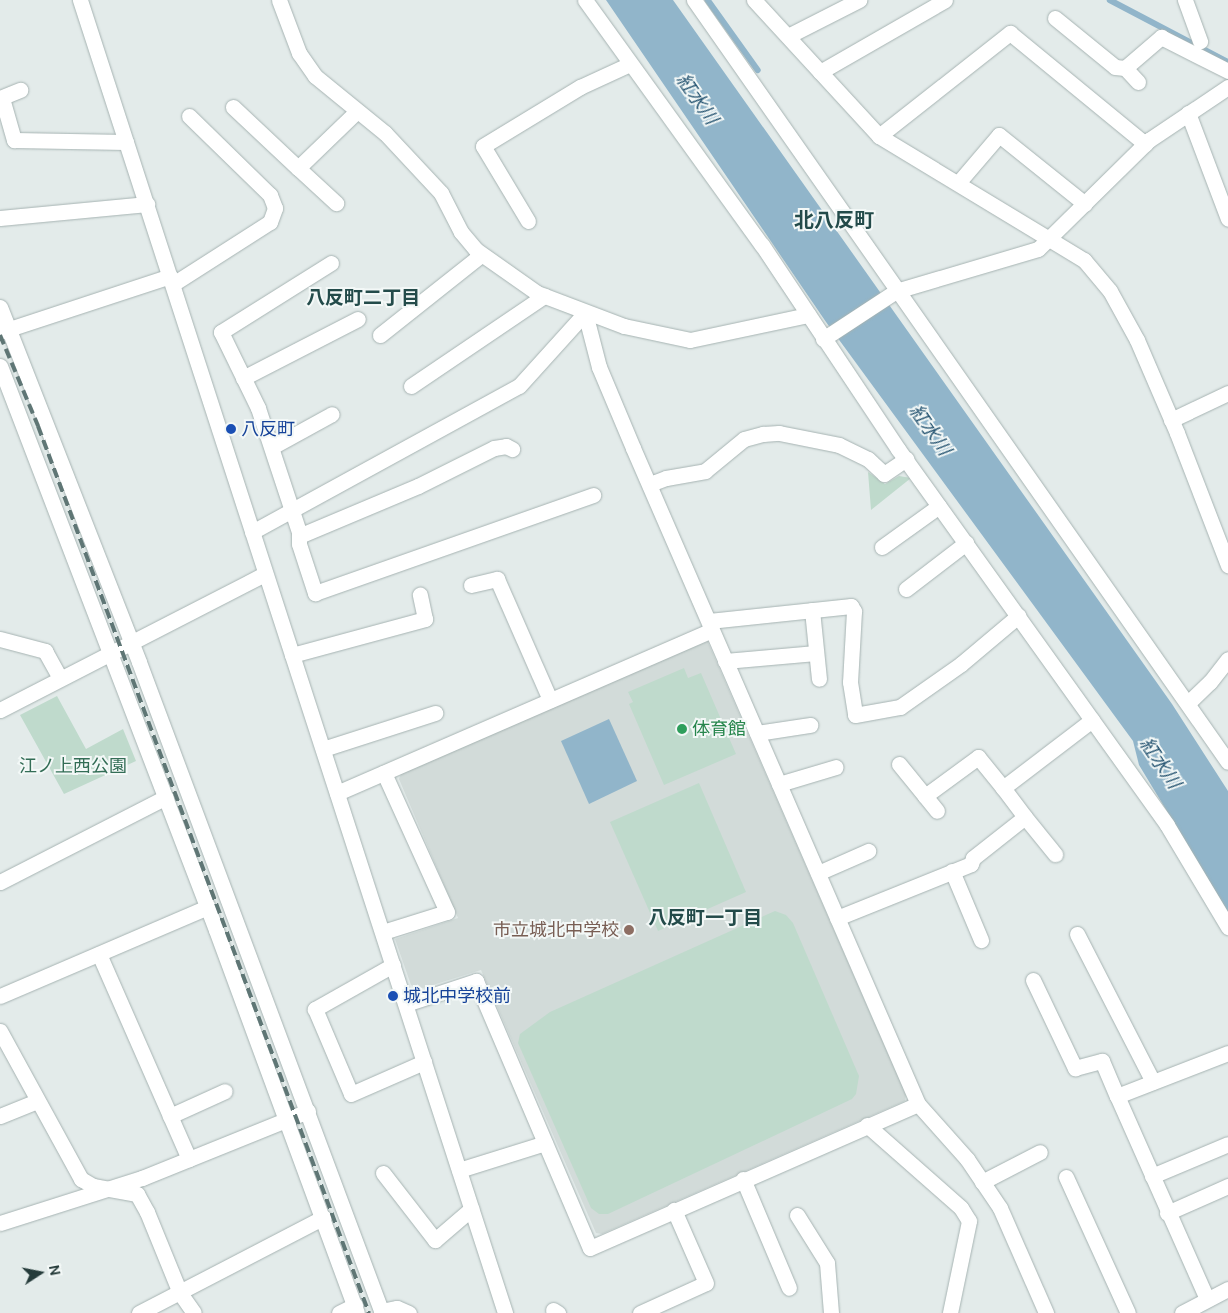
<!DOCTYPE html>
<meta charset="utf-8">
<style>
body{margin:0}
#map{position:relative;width:1228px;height:1313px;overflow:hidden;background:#e3ebea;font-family:"DM Sans","Noto Sans JP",sans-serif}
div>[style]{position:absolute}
.built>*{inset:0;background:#d2dbd9}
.green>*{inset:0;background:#bfdacc}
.water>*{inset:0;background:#91b5ca}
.stream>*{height:5.5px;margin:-2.75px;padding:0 2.75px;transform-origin:2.75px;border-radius:2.75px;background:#91b5ca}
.roads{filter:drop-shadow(0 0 1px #a6b3b2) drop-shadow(0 0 1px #a6b3b2)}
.minor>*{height:15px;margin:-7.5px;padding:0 7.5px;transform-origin:7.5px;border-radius:7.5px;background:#fff}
.tertiary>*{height:15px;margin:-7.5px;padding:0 7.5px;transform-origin:7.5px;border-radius:7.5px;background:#fff}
.rail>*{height:4px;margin-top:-2px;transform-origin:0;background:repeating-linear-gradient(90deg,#5f7675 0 10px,transparent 0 15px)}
.dots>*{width:14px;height:14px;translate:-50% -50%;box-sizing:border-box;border:2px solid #f3f8f7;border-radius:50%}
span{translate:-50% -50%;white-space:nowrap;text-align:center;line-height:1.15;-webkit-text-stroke:4px #f3f8f7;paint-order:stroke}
.transit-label{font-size:18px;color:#164399}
.left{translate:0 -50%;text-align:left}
.leisure-label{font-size:18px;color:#27864d}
.park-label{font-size:18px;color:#336d56}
.education-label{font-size:18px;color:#785e54}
.right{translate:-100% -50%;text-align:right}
.water-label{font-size:19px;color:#255471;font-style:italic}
.neighbourhood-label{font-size:19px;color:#234b4a;font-weight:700}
.quarter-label{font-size:20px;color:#234b4a;font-weight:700}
.north{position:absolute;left:15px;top:1248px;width:50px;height:50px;-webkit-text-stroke:4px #f3f8f7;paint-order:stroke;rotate:79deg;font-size:14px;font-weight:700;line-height:20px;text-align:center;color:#253b3a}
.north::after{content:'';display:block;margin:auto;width:18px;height:22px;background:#253b3a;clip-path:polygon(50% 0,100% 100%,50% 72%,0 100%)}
</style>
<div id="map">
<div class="built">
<div style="clip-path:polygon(707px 640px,906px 1095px,905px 1101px,602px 1234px,596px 1233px,481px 970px,420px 989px,411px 985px,395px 939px,458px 918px,399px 779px,401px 774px)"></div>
</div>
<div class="green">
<div style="clip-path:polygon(868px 472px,885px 484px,899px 476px,911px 478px,871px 510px)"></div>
<div style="clip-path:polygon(684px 668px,688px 678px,701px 673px,736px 754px,664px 785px,629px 704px,633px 702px,628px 692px)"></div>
<div style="clip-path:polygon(57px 696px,86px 749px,123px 729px,136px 761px,64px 794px,20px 715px)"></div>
<div style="clip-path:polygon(699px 783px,746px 892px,658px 931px,610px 822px)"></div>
<div style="clip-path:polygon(775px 911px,786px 915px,793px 923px,859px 1076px,856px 1094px,852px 1099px,608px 1214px,599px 1214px,591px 1208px,518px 1043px,520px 1034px,550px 1012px)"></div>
</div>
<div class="water">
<div style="clip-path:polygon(606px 0,673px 0,1172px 704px,1228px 791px,1228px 912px,1139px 765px,1133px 741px,826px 322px)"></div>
<div style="clip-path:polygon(609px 719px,637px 781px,589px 804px,561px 741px)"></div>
</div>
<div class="stream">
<div style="left:708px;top:0;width:86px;rotate:54.5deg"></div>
<div style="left:1110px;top:0;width:133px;rotate:27.7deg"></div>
</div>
<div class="roads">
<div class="minor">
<div style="left:279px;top:0;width:57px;rotate:69.3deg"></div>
<div style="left:299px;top:53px;width:28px;rotate:55deg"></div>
<div style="left:315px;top:76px;width:90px;rotate:39.2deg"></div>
<div style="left:385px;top:133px;width:82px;rotate:47deg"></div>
<div style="left:441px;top:193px;width:44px;rotate:62.9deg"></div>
<div style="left:461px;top:232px;width:23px;rotate:50deg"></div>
<div style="left:476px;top:250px;width:75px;rotate:35.2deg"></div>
<div style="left:537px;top:293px;width:93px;rotate:20.8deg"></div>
<div style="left:624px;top:326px;width:67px;rotate:12deg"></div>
<div style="left:690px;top:340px;width:121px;rotate:-12deg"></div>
<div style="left:585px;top:0;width:302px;rotate:54.2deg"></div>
<div style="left:762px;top:245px;width:245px;rotate:56.3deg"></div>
<div style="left:898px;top:449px;width:462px;rotate:54.4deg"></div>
<div style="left:1167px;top:825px;width:119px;rotate:59.1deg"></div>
<div style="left:694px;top:0;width:930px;rotate:54.98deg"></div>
<div style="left:754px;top:0;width:185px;rotate:47.4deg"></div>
<div style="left:879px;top:136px;width:240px;rotate:31.2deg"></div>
<div style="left:1084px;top:260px;width:40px;rotate:50deg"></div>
<div style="left:1110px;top:291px;width:56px;rotate:61.1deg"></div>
<div style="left:1137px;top:340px;width:101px;rotate:66.7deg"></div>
<div style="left:1177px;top:433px;width:142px;rotate:68.9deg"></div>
<div style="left:1185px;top:0;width:44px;rotate:69.9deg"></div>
<div style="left:1055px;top:18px;width:77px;rotate:39.2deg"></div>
<div style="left:1115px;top:67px;width:10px;rotate:6deg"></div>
<div style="left:1125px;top:68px;width:48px;rotate:-40.7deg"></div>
<div style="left:1161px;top:37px;width:75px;rotate:26.9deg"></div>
<div style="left:788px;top:36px;width:80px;rotate:-26.9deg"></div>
<div style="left:1125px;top:68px;width:19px;rotate:47deg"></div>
<div style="left:820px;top:72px;width:144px;rotate:-29.9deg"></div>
<div style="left:0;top:98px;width:22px;rotate:-22deg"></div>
<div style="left:2px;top:98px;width:44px;rotate:74.1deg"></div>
<div style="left:14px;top:140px;width:112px;rotate:1deg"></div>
<div style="left:233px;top:107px;width:89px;rotate:43.2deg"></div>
<div style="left:298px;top:168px;width:82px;rotate:-44deg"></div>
<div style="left:1188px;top:113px;width:113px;rotate:69.3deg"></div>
<div style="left:879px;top:136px;width:167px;rotate:-38.2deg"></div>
<div style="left:1010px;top:33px;width:175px;rotate:39.4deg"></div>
<div style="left:298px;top:168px;width:52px;rotate:42.6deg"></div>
<div style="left:958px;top:183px;width:63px;rotate:-49.5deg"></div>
<div style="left:999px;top:135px;width:110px;rotate:38.7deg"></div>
<div style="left:0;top:218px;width:148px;rotate:-5.4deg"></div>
<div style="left:528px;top:221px;width:87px;rotate:-121deg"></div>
<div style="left:483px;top:146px;width:114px;rotate:-31.3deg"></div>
<div style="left:580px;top:87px;width:55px;rotate:-24.7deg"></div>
<div style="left:331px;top:263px;width:130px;rotate:147.9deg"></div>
<div style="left:221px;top:332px;width:85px;rotate:64deg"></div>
<div style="left:258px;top:408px;width:131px;rotate:71.7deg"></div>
<div style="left:299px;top:532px;width:12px;rotate:90deg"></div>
<div style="left:299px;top:544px;width:52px;rotate:71.9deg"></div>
<div style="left:315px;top:593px;width:295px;rotate:-19.4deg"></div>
<div style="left:173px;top:284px;width:115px;rotate:-32.6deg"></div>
<div style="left:270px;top:222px;width:15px;rotate:-70deg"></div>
<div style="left:275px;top:208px;width:14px;rotate:-111deg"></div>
<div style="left:270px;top:195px;width:113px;rotate:-135.7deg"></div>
<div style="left:0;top:307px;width:381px;rotate:68.6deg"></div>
<div style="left:139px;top:662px;width:695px;rotate:69.53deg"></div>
<div style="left:585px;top:313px;width:56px;rotate:75.5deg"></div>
<div style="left:599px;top:367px;width:88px;rotate:67.2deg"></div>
<div style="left:633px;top:448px;width:715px;rotate:66.52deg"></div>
<div style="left:918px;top:1104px;width:74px;rotate:48.3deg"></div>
<div style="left:967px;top:1159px;width:59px;rotate:56deg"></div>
<div style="left:1000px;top:1208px;width:115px;rotate:66.3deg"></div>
<div style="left:0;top:332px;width:179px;rotate:-18.2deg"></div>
<div style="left:380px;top:335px;width:129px;rotate:-38.4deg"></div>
<div style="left:823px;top:339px;width:87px;rotate:-33.3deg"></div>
<div style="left:896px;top:291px;width:148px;rotate:-16.5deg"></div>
<div style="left:1038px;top:249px;width:156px;rotate:-44.5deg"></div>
<div style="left:1149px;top:140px;width:95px;rotate:-33.9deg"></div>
<div style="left:0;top:366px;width:604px;rotate:69.04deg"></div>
<div style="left:216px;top:930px;width:408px;rotate:69.8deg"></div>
<div style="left:243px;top:378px;width:129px;rotate:-27.2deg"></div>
<div style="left:411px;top:386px;width:161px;rotate:-34.1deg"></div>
<div style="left:1171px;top:420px;width:63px;rotate:-25.3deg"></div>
<div style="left:272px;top:447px;width:68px;rotate:-28.8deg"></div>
<div style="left:650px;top:484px;width:17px;rotate:-21deg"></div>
<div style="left:666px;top:478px;width:40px;rotate:-10deg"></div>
<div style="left:705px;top:471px;width:50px;rotate:-39.4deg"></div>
<div style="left:744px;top:439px;width:20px;rotate:-15deg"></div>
<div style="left:763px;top:434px;width:16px;rotate:-4deg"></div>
<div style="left:779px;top:433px;width:61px;rotate:11.3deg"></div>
<div style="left:839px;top:445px;width:32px;rotate:26deg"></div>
<div style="left:868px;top:459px;width:22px;rotate:43deg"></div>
<div style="left:884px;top:474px;width:27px;rotate:-34deg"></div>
<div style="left:252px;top:532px;width:304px;rotate:-28.7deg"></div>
<div style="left:519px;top:386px;width:98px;rotate:-47.9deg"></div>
<div style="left:299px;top:536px;width:129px;rotate:-22.8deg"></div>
<div style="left:418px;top:486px;width:85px;rotate:-26.6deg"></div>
<div style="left:494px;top:448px;width:12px;rotate:-9deg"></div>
<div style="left:506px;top:446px;width:7px;rotate:27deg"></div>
<div style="left:882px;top:547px;width:70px;rotate:-35.7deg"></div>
<div style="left:471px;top:585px;width:27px;rotate:-13deg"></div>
<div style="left:497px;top:579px;width:132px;rotate:66.3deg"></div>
<div style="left:906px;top:589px;width:76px;rotate:-37.5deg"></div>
<div style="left:812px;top:610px;width:69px;rotate:84.2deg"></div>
<div style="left:709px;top:621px;width:143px;rotate:-6deg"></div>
<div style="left:851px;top:606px;width:6px;rotate:59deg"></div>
<div style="left:854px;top:611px;width:71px;rotate:93.2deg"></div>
<div style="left:850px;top:682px;width:33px;rotate:81deg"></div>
<div style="left:855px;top:715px;width:46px;rotate:-10.1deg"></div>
<div style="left:900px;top:707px;width:75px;rotate:-35.2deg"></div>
<div style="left:961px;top:664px;width:75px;rotate:-40.1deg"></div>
<div style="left:0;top:639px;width:47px;rotate:14.9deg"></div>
<div style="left:45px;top:651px;width:31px;rotate:61deg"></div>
<div style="left:292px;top:655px;width:138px;rotate:-15.1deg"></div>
<div style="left:425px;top:619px;width:25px;rotate:-102deg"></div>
<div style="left:725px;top:661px;width:91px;rotate:-5deg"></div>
<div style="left:1189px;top:702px;width:29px;rotate:-44deg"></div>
<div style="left:1210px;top:682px;width:29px;rotate:-52deg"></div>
<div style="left:0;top:710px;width:298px;rotate:-27.2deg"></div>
<div style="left:757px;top:733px;width:54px;rotate:-8.6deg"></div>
<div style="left:323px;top:749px;width:118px;rotate:-17.8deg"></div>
<div style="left:899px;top:764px;width:41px;rotate:50.9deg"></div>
<div style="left:925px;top:796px;width:66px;rotate:-36.3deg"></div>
<div style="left:978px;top:757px;width:40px;rotate:51deg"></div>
<div style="left:779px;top:784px;width:59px;rotate:-16.6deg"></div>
<div style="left:337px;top:793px;width:408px;rotate:-23.5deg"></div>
<div style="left:925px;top:796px;width:19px;rotate:51deg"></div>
<div style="left:1025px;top:817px;width:48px;rotate:51deg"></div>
<div style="left:952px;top:871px;width:75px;rotate:67.2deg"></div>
<div style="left:818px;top:873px;width:55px;rotate:-23.7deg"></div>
<div style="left:0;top:882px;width:186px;rotate:-27.1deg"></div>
<div style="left:837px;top:918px;width:144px;rotate:-21.9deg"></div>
<div style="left:971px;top:864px;width:6px;rotate:-72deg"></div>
<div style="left:973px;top:858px;width:66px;rotate:-38.3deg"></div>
<div style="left:1025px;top:817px;width:36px;rotate:-127deg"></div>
<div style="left:1003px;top:788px;width:112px;rotate:-37.4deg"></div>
<div style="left:383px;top:932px;width:67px;rotate:-17.4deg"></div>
<div style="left:447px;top:912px;width:153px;rotate:-114.4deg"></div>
<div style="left:1077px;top:934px;width:166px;rotate:62.8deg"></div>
<div style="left:99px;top:954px;width:224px;rotate:66.3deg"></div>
<div style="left:393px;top:965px;width:90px;rotate:150.6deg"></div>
<div style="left:315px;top:1009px;width:92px;rotate:67deg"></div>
<div style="left:351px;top:1094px;width:80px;rotate:-23.7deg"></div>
<div style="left:1033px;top:980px;width:98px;rotate:64.5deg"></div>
<div style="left:1075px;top:1068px;width:28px;rotate:-15deg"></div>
<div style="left:1102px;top:1061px;width:38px;rotate:67deg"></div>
<div style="left:0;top:996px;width:226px;rotate:-23.2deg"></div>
<div style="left:406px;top:1004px;width:74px;rotate:-18.2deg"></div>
<div style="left:476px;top:981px;width:290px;rotate:66.9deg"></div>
<div style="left:590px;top:1248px;width:358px;rotate:-23.7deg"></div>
<div style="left:0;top:1031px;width:169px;rotate:61.3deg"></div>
<div style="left:81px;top:1179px;width:14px;rotate:30deg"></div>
<div style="left:93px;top:1186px;width:45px;rotate:10.3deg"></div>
<div style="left:137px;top:1194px;width:21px;rotate:61deg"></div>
<div style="left:147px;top:1212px;width:87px;rotate:67.8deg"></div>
<div style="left:180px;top:1293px;width:24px;rotate:55deg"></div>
<div style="left:0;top:1116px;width:40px;rotate:-22deg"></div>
<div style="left:170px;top:1116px;width:60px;rotate:-24.4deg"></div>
<div style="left:867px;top:1125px;width:125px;rotate:41.4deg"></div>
<div style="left:961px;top:1208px;width:15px;rotate:58deg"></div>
<div style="left:969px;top:1221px;width:94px;rotate:101.7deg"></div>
<div style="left:459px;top:1170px;width:90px;rotate:-17.4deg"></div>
<div style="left:383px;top:1173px;width:85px;rotate:52.2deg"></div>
<div style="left:435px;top:1240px;width:48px;rotate:-40.7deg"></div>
<div style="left:1152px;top:1176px;width:82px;rotate:-22.8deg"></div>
<div style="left:1066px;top:1177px;width:149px;rotate:65.5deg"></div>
<div style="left:743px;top:1179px;width:118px;rotate:67.1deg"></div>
<div style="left:982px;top:1182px;width:65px;rotate:-27.3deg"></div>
<div style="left:1167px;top:1213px;width:67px;rotate:-23.9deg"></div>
<div style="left:797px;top:1215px;width:57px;rotate:58deg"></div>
<div style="left:827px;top:1263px;width:50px;rotate:85.4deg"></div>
<div style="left:0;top:1223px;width:149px;rotate:-17.6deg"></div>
<div style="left:142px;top:1178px;width:179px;rotate:-22deg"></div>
<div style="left:1207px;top:1299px;width:222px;rotate:-113.9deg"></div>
<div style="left:1117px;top:1096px;width:119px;rotate:-21.2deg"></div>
<div style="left:553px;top:1310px;width:6px;rotate:31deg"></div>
<div style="left:381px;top:1311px;width:16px;rotate:-11deg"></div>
<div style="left:397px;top:1308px;width:13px;rotate:23deg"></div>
<div style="left:139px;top:1313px;width:208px;rotate:-27.4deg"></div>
<div style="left:339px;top:1313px;width:18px;rotate:-27deg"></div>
<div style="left:640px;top:1313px;width:72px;rotate:-24.4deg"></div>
<div style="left:706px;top:1283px;width:80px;rotate:-113.7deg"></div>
<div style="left:1182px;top:1313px;width:52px;rotate:-27.6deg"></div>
</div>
<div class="tertiary">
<div style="left:80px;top:0;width:1380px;rotate:72.06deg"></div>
</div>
</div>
<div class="rail">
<div style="left:0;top:335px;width:99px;rotate:67.3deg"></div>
<div style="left:38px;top:426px;width:947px;rotate:69.54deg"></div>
</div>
<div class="dots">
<div style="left:231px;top:429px;background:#1a4fb4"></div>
<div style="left:682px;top:729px;background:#2e9e5b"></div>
<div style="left:629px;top:930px;background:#8d6e63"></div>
<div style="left:393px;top:996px;background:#1a4fb4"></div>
</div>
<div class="transit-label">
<span class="left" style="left:241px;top:429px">八反町</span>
<span class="left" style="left:403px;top:996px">城北中学校前</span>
</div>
<div class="leisure-label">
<span class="left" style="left:692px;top:729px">体育館</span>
</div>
<div class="park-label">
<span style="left:73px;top:766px">江ノ上西公園</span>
</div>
<div class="education-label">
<span class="right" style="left:619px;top:930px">市立城北中学校</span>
</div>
<div class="water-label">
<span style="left:697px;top:99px;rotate:55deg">紅水川</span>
<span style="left:930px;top:430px;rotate:55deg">紅水川</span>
<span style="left:1160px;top:763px;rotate:56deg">紅水川</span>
</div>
<div class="neighbourhood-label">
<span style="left:363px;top:298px">八反町二丁目</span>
<span style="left:705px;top:918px">八反町一丁目</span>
</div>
<div class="quarter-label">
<span style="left:834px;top:220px">北八反町</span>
</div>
<div class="north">N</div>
</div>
